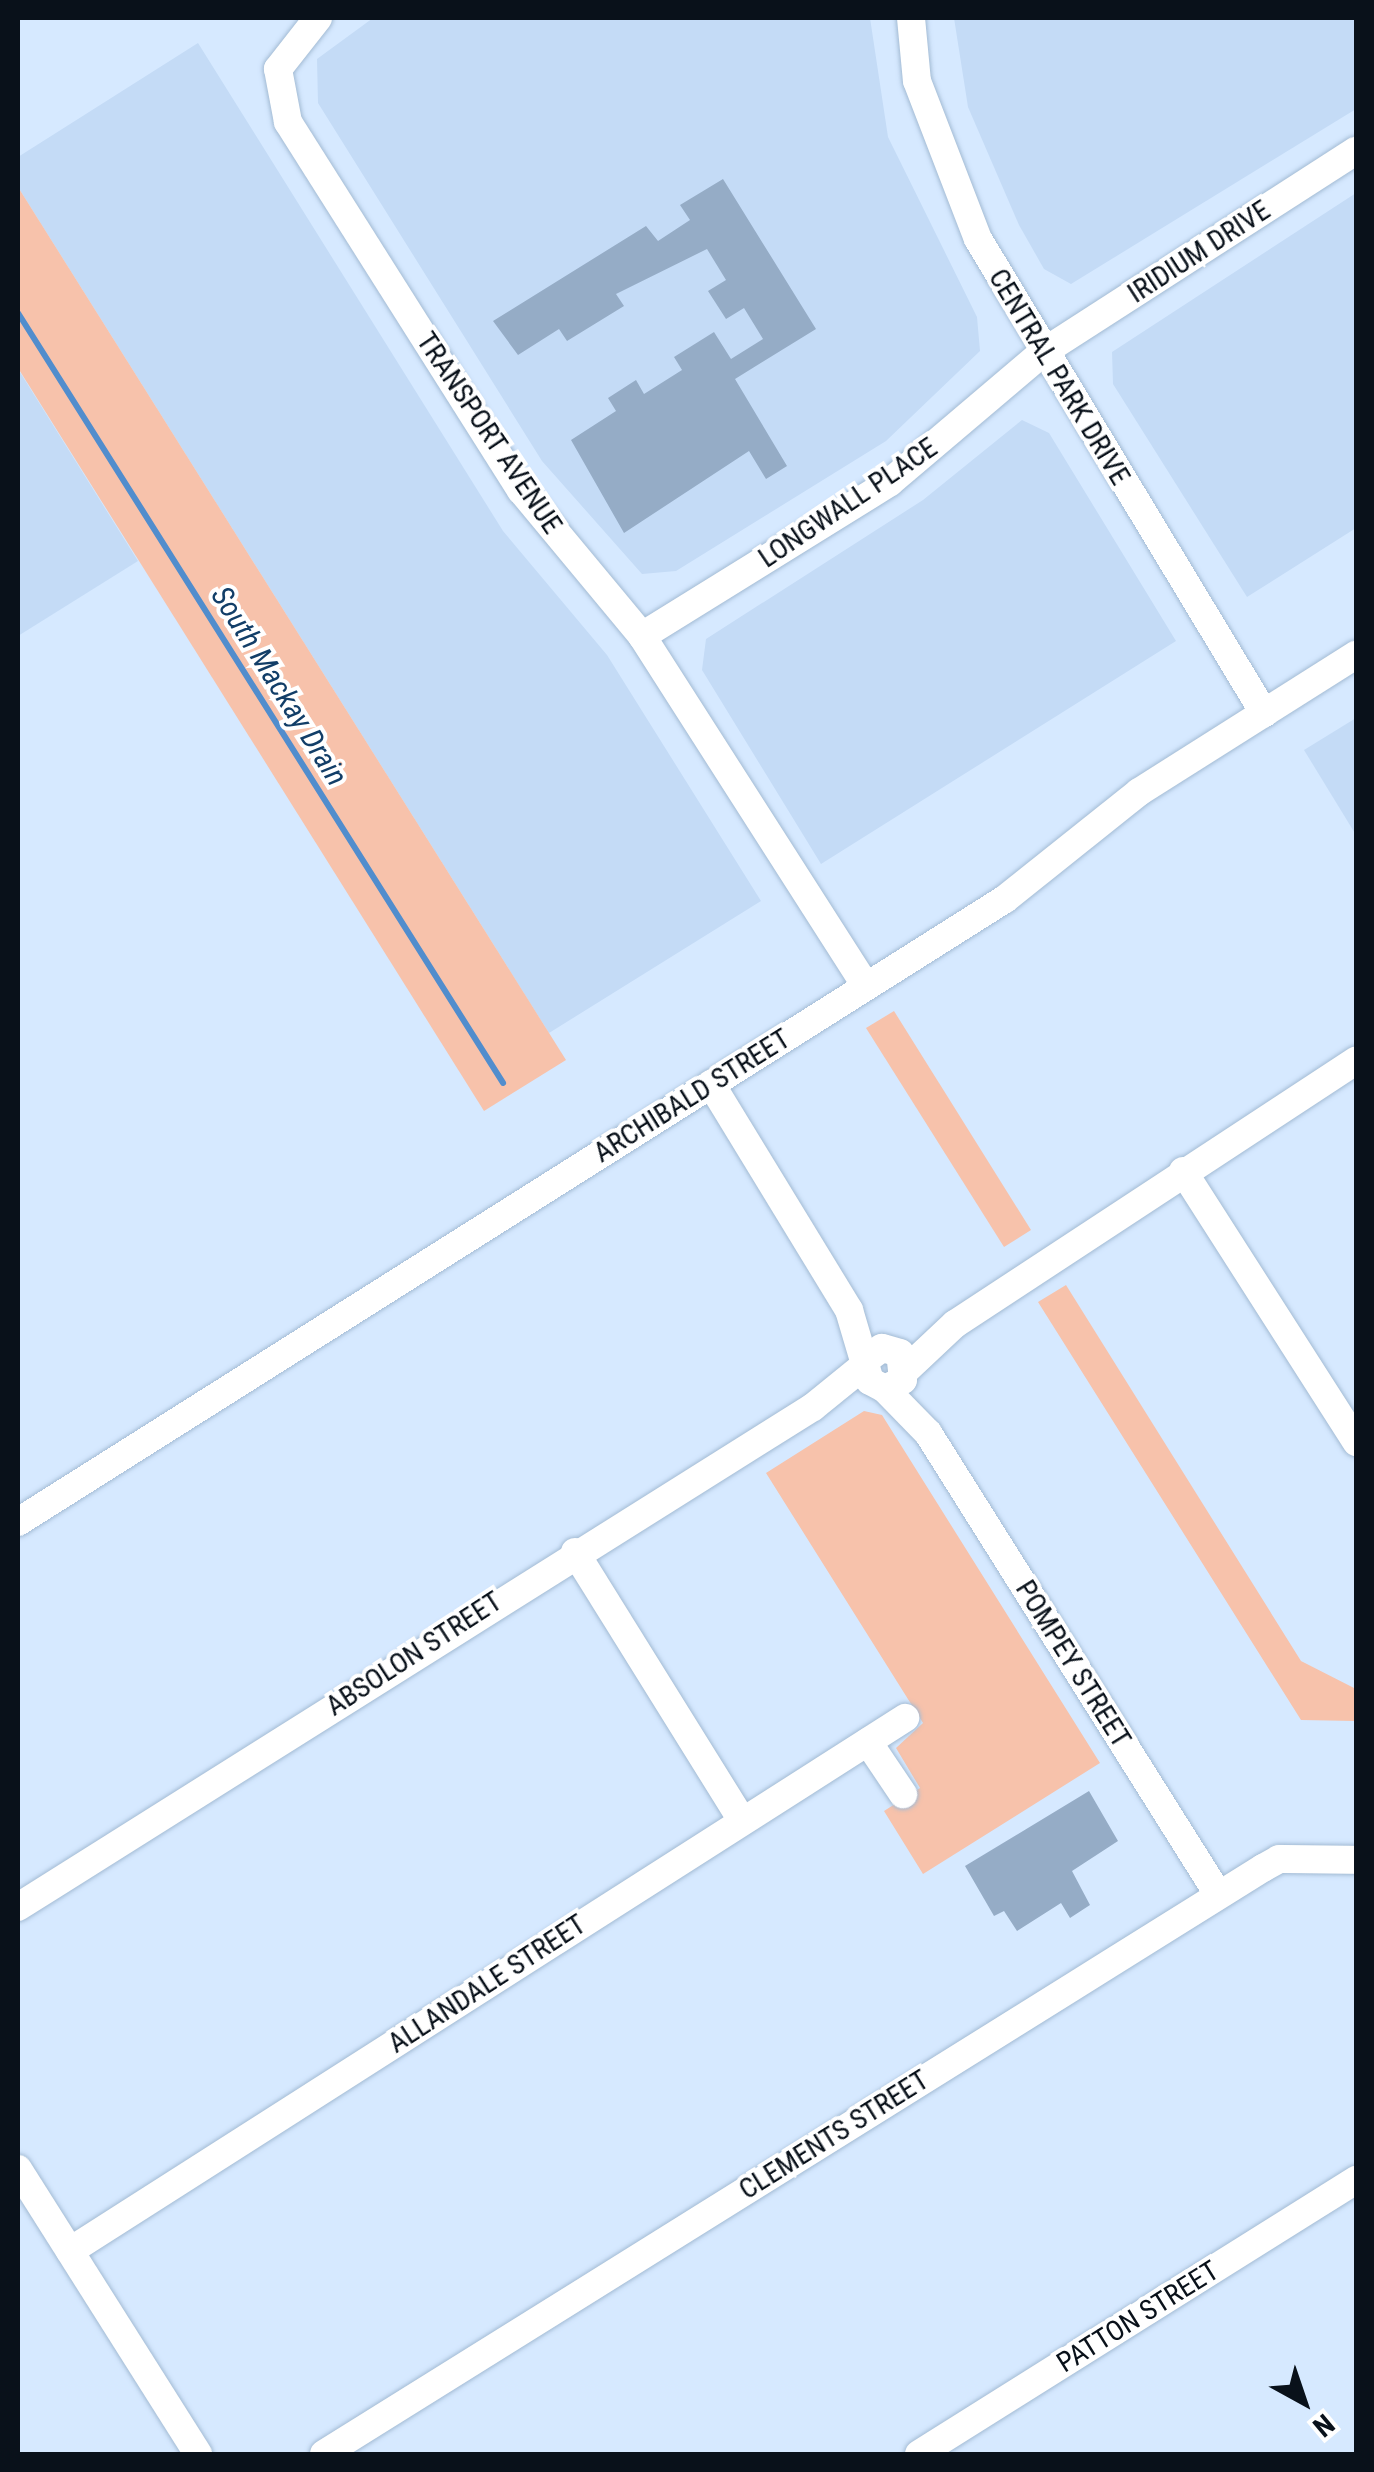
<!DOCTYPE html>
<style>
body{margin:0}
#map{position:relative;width:1374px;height:2472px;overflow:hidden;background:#d6e9ff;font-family:"Roboto Condensed",sans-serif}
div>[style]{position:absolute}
.built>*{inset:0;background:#c4dbf6}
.green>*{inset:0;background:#f7c2ab}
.stream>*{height:6px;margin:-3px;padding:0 3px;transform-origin:3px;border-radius:3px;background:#518dcd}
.building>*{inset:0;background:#95acc6}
.roads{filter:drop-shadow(0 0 2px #a3bbd4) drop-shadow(0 0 2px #a3bbd4)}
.minor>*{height:28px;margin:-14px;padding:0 14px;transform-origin:14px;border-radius:14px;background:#fff}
span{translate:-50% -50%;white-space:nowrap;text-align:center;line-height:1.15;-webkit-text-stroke:8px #fff;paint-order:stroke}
.street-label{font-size:28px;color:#09111a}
.water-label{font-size:30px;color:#123e68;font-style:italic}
.frame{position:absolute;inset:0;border:20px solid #09111a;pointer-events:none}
.north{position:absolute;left:1254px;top:2352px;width:100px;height:100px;-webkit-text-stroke:8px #fff;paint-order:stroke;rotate:140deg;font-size:28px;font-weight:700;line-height:40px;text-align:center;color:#09111a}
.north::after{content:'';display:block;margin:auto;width:35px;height:45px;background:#09111a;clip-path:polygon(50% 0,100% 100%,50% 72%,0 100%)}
</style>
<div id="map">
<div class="built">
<div style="clip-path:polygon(373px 18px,870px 18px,888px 137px,977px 317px,980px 351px,886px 441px,676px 571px,642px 574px,542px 461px,318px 103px,317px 59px)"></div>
<div style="clip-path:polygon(954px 18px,1356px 18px,1356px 109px,1071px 284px,1044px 269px,1019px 225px,968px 107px)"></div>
<div style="clip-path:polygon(198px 43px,503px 531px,607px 655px,761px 901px,549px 1033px,18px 187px,18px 157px)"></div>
<div style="clip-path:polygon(1356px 193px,1356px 528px,1247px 597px,1113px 384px,1112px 352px)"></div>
<div style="clip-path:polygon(18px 369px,138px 561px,18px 636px)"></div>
<div style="clip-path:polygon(1022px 420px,1049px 433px,1176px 641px,821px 864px,702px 670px,706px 639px,923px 500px)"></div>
<div style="clip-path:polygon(1356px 718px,1356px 835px,1304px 750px)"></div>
</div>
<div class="green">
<div style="clip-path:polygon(18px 187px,566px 1060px,484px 1111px,18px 368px)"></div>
<div style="clip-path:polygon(894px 1011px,1031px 1230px,1004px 1247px,866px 1028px)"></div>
<div style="clip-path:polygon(1066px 1285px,1301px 1661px,1356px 1689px,1356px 1721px,1301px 1720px,1038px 1302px)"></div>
<div style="clip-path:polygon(864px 1411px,882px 1415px,1100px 1763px,923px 1874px,884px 1811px,920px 1788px,896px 1748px,923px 1723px,766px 1473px)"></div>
</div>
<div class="stream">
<div style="left:18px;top:313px;width:910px;rotate:57.79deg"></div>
</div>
<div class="building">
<div style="clip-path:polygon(723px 179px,816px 329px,735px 379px,787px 466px,766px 479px,749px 451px,624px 533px,571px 440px,616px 411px,608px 398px,636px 380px,644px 394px,682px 370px,674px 357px,714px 332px,731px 359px,763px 339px,744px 308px,726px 319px,708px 291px,726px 280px,707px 249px,616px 294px,624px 306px,567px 341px,559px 329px,518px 355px,493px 321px,646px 226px,658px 241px,690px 220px,680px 205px)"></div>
<div style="clip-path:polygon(1089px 1791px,1118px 1841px,1072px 1871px,1090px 1905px,1070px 1918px,1061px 1903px,1017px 1931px,1004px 1911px,994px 1916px,965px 1866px)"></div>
</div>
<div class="roads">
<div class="minor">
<div style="left:318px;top:18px;width:65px;rotate:128.1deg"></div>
<div style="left:278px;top:69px;width:54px;rotate:79.3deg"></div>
<div style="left:288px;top:122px;width:436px;rotate:57.7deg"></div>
<div style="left:521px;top:490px;width:190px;rotate:50.3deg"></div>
<div style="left:642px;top:636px;width:416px;rotate:57.4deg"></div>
<div style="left:911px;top:18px;width:63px;rotate:84.6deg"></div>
<div style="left:917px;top:81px;width:169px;rotate:68.9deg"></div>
<div style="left:978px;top:239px;width:554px;rotate:58.89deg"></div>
<div style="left:642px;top:636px;width:292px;rotate:-31.8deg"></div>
<div style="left:890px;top:482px;width:199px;rotate:-40.3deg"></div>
<div style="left:1042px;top:353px;width:373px;rotate:-32.8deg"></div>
<div style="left:711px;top:1084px;width:265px;rotate:58.6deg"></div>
<div style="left:849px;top:1310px;width:74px;rotate:73.5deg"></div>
<div style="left:870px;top:1381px;width:17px;rotate:28deg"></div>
<div style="left:885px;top:1389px;width:20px;rotate:-27deg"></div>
<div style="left:903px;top:1380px;width:27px;rotate:-96deg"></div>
<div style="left:900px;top:1353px;width:19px;rotate:-164deg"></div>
<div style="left:882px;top:1348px;width:19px;rotate:144deg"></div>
<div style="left:1183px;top:1171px;width:322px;rotate:57.4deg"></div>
<div style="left:907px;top:1369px;width:66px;rotate:-43.2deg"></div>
<div style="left:955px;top:1324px;width:480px;rotate:-33.3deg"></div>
<div style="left:885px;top:1389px;width:62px;rotate:45.7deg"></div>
<div style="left:928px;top:1433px;width:545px;rotate:57.83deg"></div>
<div style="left:18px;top:1522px;width:1167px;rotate:-32.26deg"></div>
<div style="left:1005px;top:899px;width:171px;rotate:-38.6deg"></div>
<div style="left:1139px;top:792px;width:257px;rotate:-32.3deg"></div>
<div style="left:575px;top:1552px;width:316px;rotate:58.1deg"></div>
<div style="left:868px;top:1742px;width:63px;rotate:56.1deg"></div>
<div style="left:18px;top:1907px;width:939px;rotate:-32.17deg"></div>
<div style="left:813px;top:1407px;width:68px;rotate:-39.1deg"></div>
<div style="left:18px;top:2169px;width:337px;rotate:57.7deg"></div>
<div style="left:70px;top:2251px;width:991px;rotate:-32.55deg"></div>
<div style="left:324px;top:2454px;width:1107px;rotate:-31.97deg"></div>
<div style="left:1263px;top:1868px;width:18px;rotate:-29deg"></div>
<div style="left:1279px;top:1859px;width:77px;rotate:0.7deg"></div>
<div style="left:919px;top:2454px;width:516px;rotate:-32.09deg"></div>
</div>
</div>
<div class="street-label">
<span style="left:1199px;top:252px;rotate:-33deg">IRIDIUM DRIVE</span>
<span style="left:1059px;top:377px;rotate:59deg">CENTRAL PARK DRIVE</span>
<span style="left:489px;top:433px;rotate:56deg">TRANSPORT AVENUE</span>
<span style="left:848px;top:503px;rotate:-34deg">LONGWALL PLACE</span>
<span style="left:692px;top:1096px;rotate:-32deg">ARCHIBALD STREET</span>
<span style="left:414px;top:1654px;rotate:-33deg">ABSOLON STREET</span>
<span style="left:1073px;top:1664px;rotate:58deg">POMPEY STREET</span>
<span style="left:487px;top:1984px;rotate:-33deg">ALLANDALE STREET</span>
<span style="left:834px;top:2135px;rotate:-32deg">CLEMENTS STREET</span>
<span style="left:1138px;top:2317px;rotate:-32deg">PATTON STREET</span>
</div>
<div class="water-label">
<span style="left:279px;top:686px;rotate:58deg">South Mackay Drain</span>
</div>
<div class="frame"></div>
<div class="north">N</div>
</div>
